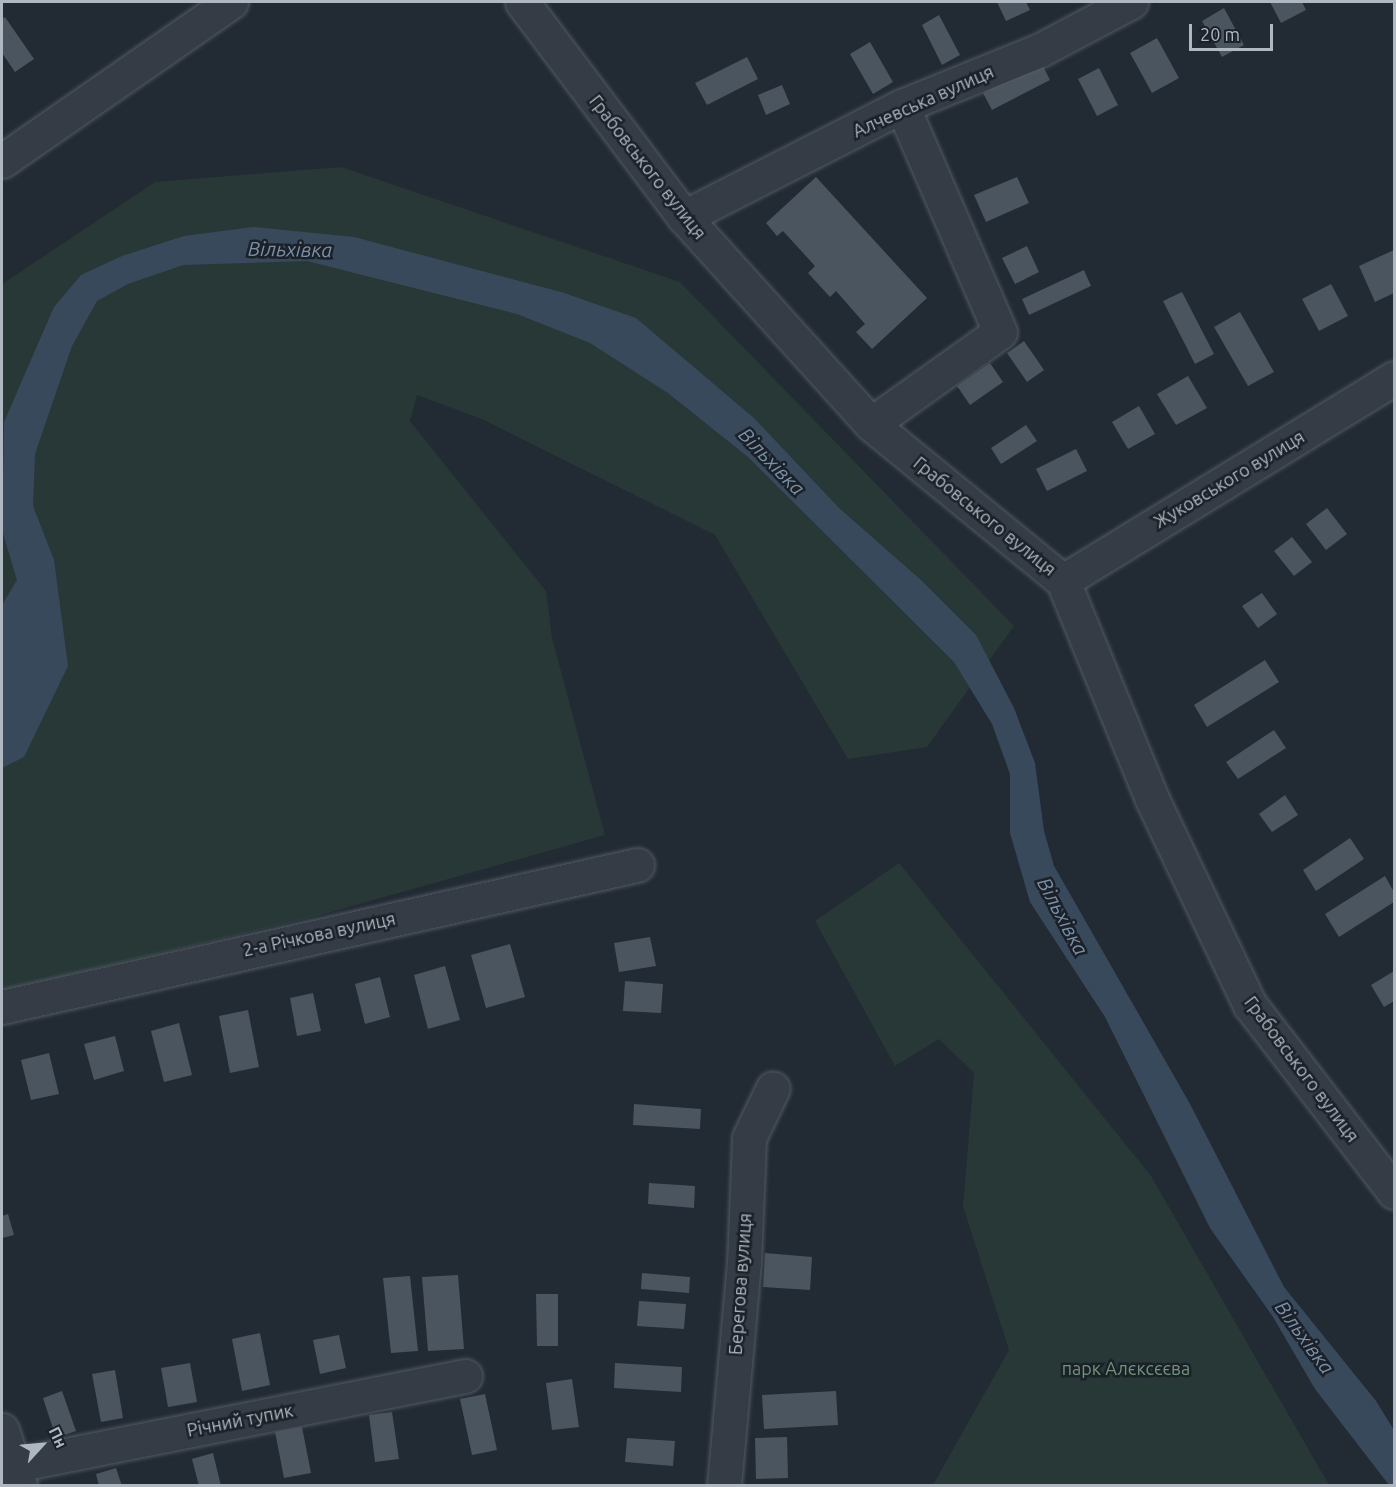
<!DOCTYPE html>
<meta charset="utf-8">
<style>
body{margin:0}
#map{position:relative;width:1396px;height:1487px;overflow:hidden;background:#222a34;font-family:Ubuntu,sans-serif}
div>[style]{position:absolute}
.green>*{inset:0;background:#273837}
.water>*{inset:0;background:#39495c}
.building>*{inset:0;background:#4a555f}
.roads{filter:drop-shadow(0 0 2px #525a62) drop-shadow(0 0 2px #525a62)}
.minor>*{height:33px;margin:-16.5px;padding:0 16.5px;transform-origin:16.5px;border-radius:16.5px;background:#353c45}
span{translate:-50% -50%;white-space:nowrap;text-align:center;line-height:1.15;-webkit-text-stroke:5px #1b2129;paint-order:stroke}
.street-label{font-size:18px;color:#afb7c1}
.park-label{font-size:18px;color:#719578}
.water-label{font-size:20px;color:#7b8fa7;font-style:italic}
.frame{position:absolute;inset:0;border:3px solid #afb7c1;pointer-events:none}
.north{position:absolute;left:12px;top:1415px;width:60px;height:60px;-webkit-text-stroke:4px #1b2129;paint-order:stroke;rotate:64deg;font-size:16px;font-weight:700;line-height:24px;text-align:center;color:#afb7c1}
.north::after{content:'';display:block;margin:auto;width:21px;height:27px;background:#afb7c1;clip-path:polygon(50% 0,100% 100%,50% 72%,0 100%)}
.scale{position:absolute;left:1189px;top:24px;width:84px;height:27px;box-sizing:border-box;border:3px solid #afb7c1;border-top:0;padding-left:8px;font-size:18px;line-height:21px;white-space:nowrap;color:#afb7c1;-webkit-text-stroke:4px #1b2129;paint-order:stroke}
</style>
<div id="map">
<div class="green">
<div style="clip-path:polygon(341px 167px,680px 282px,1014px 626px,927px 747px,848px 759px,715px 535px,482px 419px,417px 395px,410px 421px,546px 591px,552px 638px,605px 835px,306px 919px,2px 990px,2px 284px,155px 182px)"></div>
<div style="clip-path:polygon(899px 863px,1151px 1176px,1329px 1485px,933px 1485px,1009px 1350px,963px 1206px,974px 1073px,939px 1039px,895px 1066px,815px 921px)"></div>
</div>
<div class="water">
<div style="clip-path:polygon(253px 227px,354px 237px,561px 292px,636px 318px,755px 419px,839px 508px,922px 581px,976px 635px,1014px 708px,1035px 763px,1044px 831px,1054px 866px,1190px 1104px,1284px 1287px,1376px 1401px,1394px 1430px,1394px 1485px,1389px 1485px,1315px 1389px,1273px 1317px,1210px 1228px,1105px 1017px,1030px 902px,1010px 833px,1010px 774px,992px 724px,954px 662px,748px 457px,668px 393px,590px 343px,517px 314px,307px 261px,183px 265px,128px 284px,97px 301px,72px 346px,35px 454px,33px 506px,54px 560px,68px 666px,24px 757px,2px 768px,2px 605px,17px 580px,2px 530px,4px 422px,54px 307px,81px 275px,122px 256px,184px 236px)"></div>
</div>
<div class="building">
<div style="clip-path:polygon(997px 2px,1026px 2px,1030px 10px,1006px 21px)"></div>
<div style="clip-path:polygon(1270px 2px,1302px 2px,1306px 10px,1281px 23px)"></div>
<div style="clip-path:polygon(1224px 8px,1244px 45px,1222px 57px,1202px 21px)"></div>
<div style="clip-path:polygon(939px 15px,960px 55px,942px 65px,922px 25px)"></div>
<div style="clip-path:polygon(5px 17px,34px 59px,15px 72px,2px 53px,2px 19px)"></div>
<div style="clip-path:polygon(1157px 38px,1179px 78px,1152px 93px,1130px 53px)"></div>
<div style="clip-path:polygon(870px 42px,893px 82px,873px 94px,850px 54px)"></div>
<div style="clip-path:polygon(747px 57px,758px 79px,707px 105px,695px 83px)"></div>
<div style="clip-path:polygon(1041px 62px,1050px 80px,992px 110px,983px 93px)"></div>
<div style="clip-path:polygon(1099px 68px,1118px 105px,1097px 116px,1078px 79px)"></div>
<div style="clip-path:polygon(782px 85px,790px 104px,766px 115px,758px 95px)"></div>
<div style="clip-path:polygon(816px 177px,927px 298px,872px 349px,856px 332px,865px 324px,836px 291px,830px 297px,808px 273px,815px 266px,783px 231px,777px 236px,766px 223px)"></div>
<div style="clip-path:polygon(1017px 177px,1029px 203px,986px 222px,974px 195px)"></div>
<div style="clip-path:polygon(1027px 246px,1039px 272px,1015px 284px,1002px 258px)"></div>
<div style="clip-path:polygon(1394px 250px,1394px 293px,1375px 302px,1359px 266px)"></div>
<div style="clip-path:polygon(1084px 270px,1091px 286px,1029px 315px,1022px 299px)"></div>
<div style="clip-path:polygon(1331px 284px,1348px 316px,1319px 331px,1302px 299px)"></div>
<div style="clip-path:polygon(1182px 292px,1214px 354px,1195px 364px,1163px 301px)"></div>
<div style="clip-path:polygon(1240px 312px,1274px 372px,1248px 386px,1214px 327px)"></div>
<div style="clip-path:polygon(1024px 341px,1044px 370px,1027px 382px,1007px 353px)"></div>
<div style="clip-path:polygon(990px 363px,1003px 382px,970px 405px,957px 386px)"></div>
<div style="clip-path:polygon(1188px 376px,1207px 408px,1176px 425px,1157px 394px)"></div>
<div style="clip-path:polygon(1139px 406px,1155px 434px,1128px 449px,1112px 422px)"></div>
<div style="clip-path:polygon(1026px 425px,1037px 441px,1001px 464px,991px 448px)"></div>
<div style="clip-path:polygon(1076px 449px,1087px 471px,1047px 491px,1036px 469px)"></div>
<div style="clip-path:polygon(1327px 508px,1347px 534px,1326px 550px,1306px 524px)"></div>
<div style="clip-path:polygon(1292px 537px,1312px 562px,1294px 576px,1274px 551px)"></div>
<div style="clip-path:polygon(1262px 593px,1277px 614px,1258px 628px,1242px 606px)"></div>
<div style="clip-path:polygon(1265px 660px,1279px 682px,1207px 727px,1194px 705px)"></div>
<div style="clip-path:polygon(1274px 730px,1286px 748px,1238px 779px,1226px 762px)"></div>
<div style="clip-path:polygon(1285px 795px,1298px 815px,1272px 832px,1259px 814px)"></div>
<div style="clip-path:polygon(1350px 838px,1364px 859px,1316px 891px,1303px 870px)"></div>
<div style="clip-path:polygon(1385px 876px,1394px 892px,1394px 902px,1339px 937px,1325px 914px)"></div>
<div style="clip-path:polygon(650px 937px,656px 966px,619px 972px,614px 943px)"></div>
<div style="clip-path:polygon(510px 944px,525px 997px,486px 1008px,471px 955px)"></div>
<div style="clip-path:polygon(445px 966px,460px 1020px,428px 1029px,414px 975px)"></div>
<div style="clip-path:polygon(1394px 971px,1394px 1001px,1384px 1007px,1371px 985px)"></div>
<div style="clip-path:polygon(380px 977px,390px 1017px,365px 1024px,355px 984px)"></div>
<div style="clip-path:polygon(625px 981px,663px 984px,661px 1013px,623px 1011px)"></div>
<div style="clip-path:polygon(313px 993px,321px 1031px,297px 1036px,290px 998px)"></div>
<div style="clip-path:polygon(248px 1010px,259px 1067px,230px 1073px,219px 1016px)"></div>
<div style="clip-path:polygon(179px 1023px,192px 1075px,164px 1082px,151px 1031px)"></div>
<div style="clip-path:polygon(115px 1036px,124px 1071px,94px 1080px,84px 1044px)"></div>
<div style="clip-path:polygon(49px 1053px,59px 1094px,31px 1100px,21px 1060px)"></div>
<div style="clip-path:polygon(634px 1104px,701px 1109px,700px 1129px,633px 1125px)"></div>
<div style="clip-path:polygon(649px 1183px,695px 1186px,694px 1208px,648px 1204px)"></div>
<div style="clip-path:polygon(8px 1214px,14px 1235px,2px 1238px,2px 1216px)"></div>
<div style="clip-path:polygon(765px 1253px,812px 1257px,810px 1290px,763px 1287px)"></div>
<div style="clip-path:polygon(642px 1273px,690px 1277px,689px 1293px,641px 1289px)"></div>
<div style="clip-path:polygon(458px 1275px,464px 1349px,428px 1351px,422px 1277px)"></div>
<div style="clip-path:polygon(410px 1276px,418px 1351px,391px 1353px,383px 1278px)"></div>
<div style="clip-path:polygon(536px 1294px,558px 1294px,558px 1346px,537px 1346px)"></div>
<div style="clip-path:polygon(639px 1301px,686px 1304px,684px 1329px,637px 1326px)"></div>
<div style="clip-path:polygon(260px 1333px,270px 1385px,242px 1391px,232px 1339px)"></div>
<div style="clip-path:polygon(339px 1335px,346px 1368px,320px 1374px,313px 1340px)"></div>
<div style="clip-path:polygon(190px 1363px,197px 1402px,168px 1407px,161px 1368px)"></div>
<div style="clip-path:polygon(615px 1363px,682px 1367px,681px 1392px,614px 1388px)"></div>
<div style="clip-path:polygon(115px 1370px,123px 1418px,101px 1422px,92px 1374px)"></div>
<div style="clip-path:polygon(572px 1379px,579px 1427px,552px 1430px,546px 1383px)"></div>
<div style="clip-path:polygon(62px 1391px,76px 1431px,56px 1438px,43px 1398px)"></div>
<div style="clip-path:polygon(836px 1391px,838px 1425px,764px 1429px,762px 1395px)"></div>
<div style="clip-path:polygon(485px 1394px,497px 1450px,472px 1455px,460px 1399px)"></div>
<div style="clip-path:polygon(392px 1412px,399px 1459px,375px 1462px,369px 1415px)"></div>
<div style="clip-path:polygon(302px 1427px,311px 1473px,284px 1478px,275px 1432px)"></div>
<div style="clip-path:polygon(787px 1437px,788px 1478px,756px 1479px,755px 1438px)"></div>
<div style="clip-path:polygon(627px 1438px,675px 1441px,673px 1466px,625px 1462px)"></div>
<div style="clip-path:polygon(213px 1453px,221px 1486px,199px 1486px,192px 1459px)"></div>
<div style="clip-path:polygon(116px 1468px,122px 1486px,99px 1486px,96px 1474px)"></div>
</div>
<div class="roads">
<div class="minor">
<div style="left:522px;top:2px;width:269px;rotate:53deg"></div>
<div style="left:684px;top:217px;width:279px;rotate:47.9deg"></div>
<div style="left:871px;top:424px;width:248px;rotate:39.3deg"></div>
<div style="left:1063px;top:581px;width:235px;rotate:67.8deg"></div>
<div style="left:1152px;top:799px;width:228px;rotate:64.6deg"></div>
<div style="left:1250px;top:1005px;width:236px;rotate:52.4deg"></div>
<div style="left:2px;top:161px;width:279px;rotate:-34.8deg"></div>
<div style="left:684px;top:217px;width:245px;rotate:-27deg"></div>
<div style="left:902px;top:106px;width:149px;rotate:-22.1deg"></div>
<div style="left:1040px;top:50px;width:103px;rotate:-27.8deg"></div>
<div style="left:871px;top:424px;width:158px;rotate:-35.5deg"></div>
<div style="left:1000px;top:332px;width:246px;rotate:-113.4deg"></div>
<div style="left:1063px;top:581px;width:388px;rotate:-31.5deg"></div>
<div style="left:2px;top:1007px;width:651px;rotate:-12.61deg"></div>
<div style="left:2px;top:1430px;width:58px;rotate:71.9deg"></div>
<div style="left:15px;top:1465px;width:459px;rotate:-11.2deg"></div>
<div style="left:724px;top:1486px;width:223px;rotate:-84.9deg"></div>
<div style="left:744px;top:1264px;width:126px;rotate:-87.7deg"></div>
<div style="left:749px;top:1138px;width:55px;rotate:-64.4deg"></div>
</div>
</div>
<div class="street-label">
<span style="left:923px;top:101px;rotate:-24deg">Алчевська вулиця</span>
<span style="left:648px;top:167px;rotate:52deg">Грабовського вулиця</span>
<span style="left:1229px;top:479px;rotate:-31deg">Жуковського вулиця</span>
<span style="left:985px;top:516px;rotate:39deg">Грабовського вулиця</span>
<span style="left:319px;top:934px;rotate:-12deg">2-а Річкова вулиця</span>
<span style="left:1302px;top:1069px;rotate:53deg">Грабовського вулиця</span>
<span style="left:740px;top:1284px;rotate:-86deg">Берегова вулиця</span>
<span style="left:240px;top:1420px;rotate:-11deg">Річний тупик</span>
</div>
<div class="park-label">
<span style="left:1126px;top:1368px">парк Алєксєєва</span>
</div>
<div class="water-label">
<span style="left:290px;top:249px;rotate:1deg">Вільхівка</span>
<span style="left:772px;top:461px;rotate:46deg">Вільхівка</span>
<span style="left:1063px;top:916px;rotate:62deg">Вільхівка</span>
<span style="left:1305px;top:1337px;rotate:54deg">Вільхівка</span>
</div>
<div class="frame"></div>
<div class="north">Пн</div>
<div class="scale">20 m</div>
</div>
